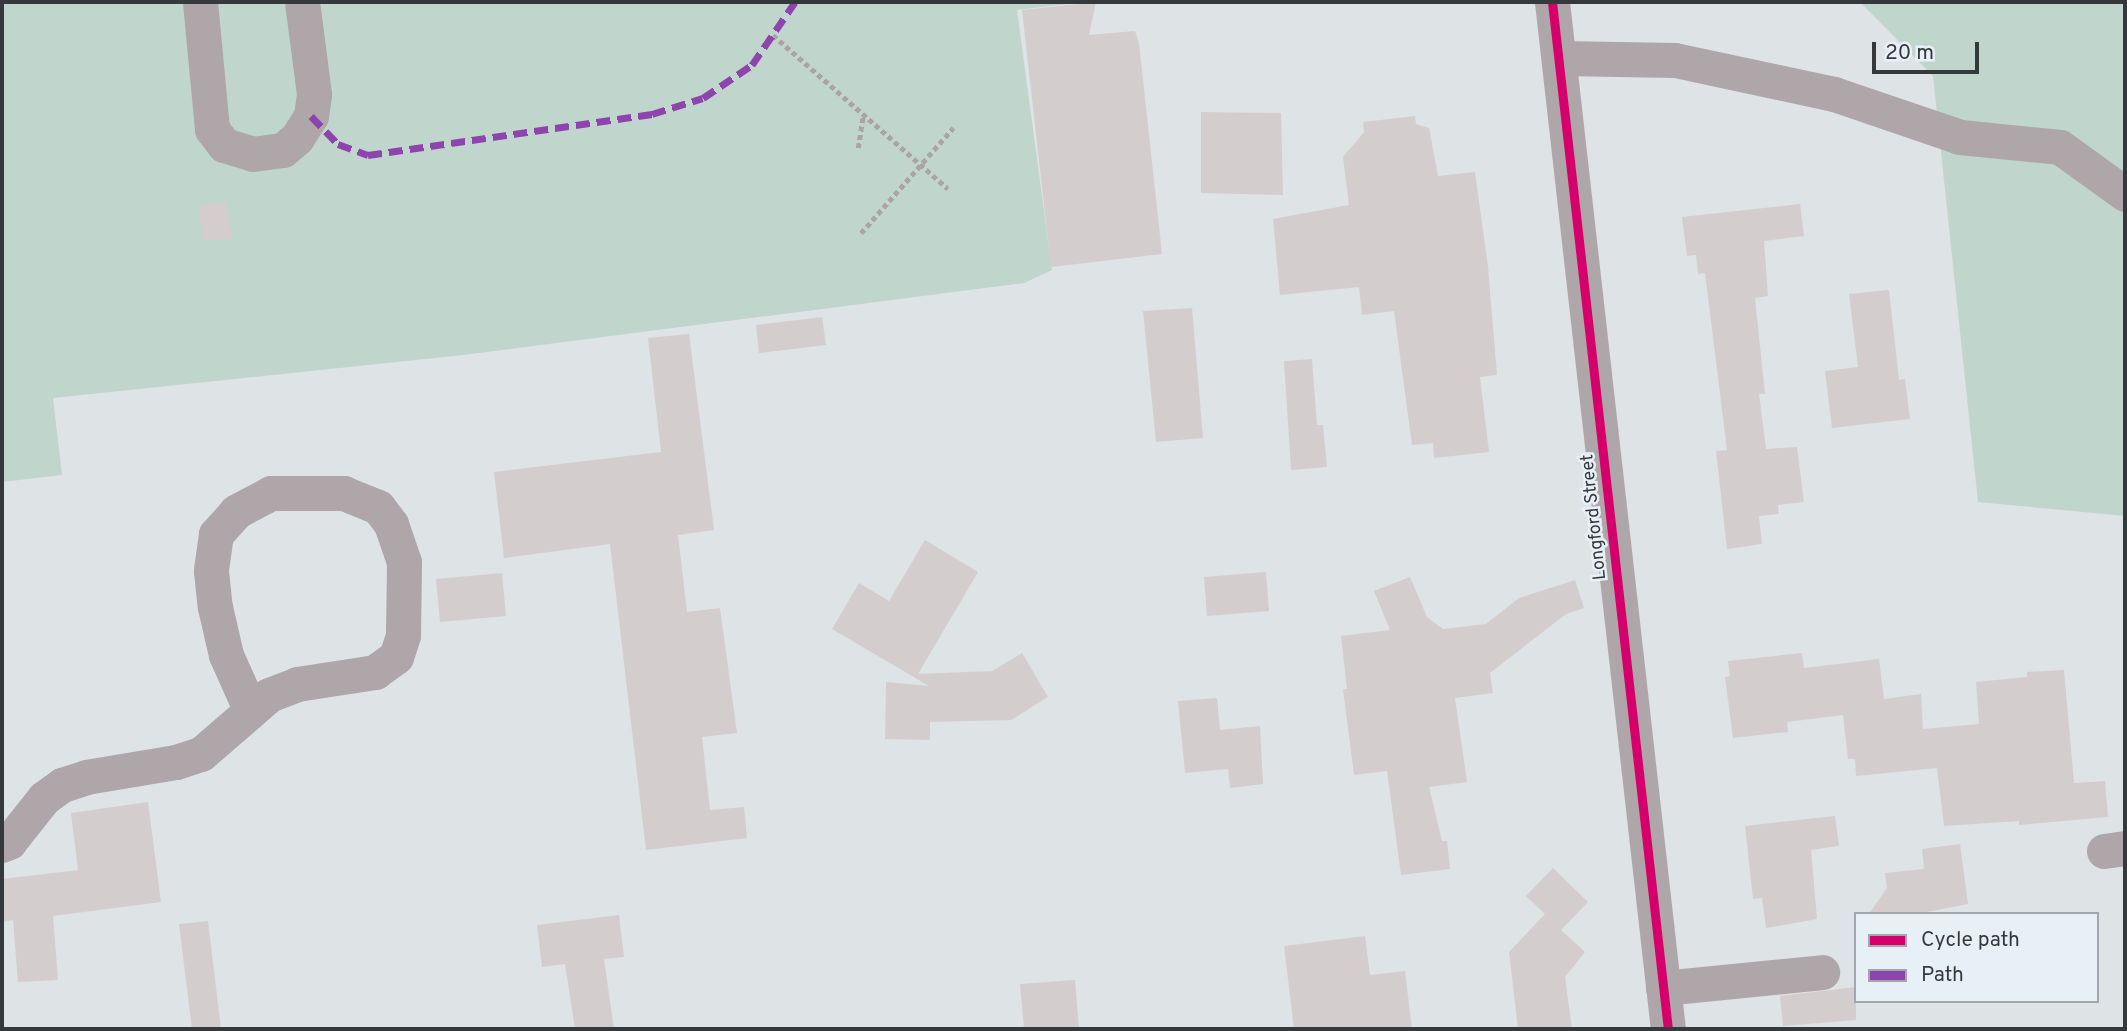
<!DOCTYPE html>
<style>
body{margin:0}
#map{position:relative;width:2127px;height:1031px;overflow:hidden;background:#dee3e6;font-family:Overpass,sans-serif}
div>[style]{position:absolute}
.green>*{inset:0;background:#c0d5cc}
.building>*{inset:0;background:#d4cdcd}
.path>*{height:4.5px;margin-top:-2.25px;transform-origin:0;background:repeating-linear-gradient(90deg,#aaa4a6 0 5px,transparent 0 8.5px)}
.minor>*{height:35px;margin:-17.5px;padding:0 17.5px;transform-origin:17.5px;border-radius:17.5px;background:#aea6a8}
.quiet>*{height:7px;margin-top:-3.5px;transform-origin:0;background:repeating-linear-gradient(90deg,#8e44ad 0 14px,transparent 0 21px)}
.cycleway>*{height:9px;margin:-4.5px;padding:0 4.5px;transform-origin:4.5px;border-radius:4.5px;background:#d6006c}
span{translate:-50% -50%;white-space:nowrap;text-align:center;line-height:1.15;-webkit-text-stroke:5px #e8f0f7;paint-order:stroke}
.street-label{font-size:18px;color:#36393c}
.frame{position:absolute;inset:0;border:4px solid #36393c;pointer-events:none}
.legend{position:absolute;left:1854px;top:912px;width:245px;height:91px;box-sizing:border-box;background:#e8f0f7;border:2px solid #a1a7ac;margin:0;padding:9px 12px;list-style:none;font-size:21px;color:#36393c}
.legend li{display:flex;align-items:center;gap:14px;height:35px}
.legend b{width:35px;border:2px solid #a1a7ac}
.scale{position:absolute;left:1872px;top:42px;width:107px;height:32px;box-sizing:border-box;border:4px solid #36393c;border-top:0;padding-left:9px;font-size:21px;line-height:24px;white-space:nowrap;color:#36393c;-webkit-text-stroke:5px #e8f0f7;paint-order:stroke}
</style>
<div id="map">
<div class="green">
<div style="clip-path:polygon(2px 2px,1086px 2px,1017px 10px,1052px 270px,1024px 283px,463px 355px,53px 398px,62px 475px,2px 482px)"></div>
<div style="clip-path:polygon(1860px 2px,2125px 2px,2125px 516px,1978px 502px,1933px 76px)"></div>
</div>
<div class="building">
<div style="clip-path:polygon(1096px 2px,1089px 35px,1135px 31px,1139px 43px,1162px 254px,1051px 267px,1022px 10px)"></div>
<div style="clip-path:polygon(1201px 112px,1281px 113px,1283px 195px,1201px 193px)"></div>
<div style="clip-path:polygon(1415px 116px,1416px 124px,1429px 128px,1438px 176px,1475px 172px,1488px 267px,1497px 375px,1480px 377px,1489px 452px,1434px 458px,1433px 443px,1412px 445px,1394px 311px,1362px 315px,1359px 287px,1280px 295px,1273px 219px,1349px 205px,1343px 157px,1364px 132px,1363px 122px)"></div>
<div style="clip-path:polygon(227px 202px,232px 238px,203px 241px,198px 206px)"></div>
<div style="clip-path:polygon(1800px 204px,1804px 236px,1764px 241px,1768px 296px,1755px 298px,1765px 394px,1759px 394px,1766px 449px,1797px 447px,1804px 502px,1778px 505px,1779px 514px,1759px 516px,1762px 544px,1727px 549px,1716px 451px,1727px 450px,1705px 273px,1698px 274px,1696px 255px,1687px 256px,1682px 217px)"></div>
<div style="clip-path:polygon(1889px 290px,1899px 380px,1905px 379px,1910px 419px,1832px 428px,1825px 371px,1858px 367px,1849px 294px)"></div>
<div style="clip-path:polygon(1192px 308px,1203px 438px,1156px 442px,1143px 311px)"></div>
<div style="clip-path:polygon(822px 317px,826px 345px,759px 353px,756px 325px)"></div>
<div style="clip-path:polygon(689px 334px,714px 530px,678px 535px,687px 612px,720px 608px,737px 733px,702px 737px,710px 810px,744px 807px,747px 838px,646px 850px,610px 544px,504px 558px,494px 472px,661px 452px,648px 338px)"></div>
<div style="clip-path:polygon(1312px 359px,1317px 425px,1323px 425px,1327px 467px,1291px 470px,1284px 361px)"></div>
<div style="clip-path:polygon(925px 540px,978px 572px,918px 674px,992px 671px,1022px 653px,1048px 697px,1011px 720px,930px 722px,930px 740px,885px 739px,886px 682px,929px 686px,832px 629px,859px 583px,889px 601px)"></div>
<div style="clip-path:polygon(1266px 572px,1269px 611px,1207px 616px,1204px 577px)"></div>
<div style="clip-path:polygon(502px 573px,506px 616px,440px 622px,436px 579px)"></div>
<div style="clip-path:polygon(1410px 577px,1427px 617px,1443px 629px,1486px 624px,1519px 598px,1575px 580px,1584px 608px,1566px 614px,1490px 673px,1493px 693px,1455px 698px,1467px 782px,1429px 787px,1442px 841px,1447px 841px,1450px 869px,1401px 875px,1387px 771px,1354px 775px,1343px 689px,1347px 689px,1341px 636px,1390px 630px,1374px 591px)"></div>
<div style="clip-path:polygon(1802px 653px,1804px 668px,1879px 659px,1884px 699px,1921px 694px,1923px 729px,1979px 724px,1976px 682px,2027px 677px,2027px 672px,2064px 670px,2074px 783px,2105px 781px,2108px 817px,2019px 825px,2019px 821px,1944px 826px,1937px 768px,1856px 776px,1855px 759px,1848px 759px,1843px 715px,1787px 722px,1788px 732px,1733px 738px,1725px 677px,1730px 676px,1728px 661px)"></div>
<div style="clip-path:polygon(1217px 698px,1220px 730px,1260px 726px,1263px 784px,1230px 788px,1228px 769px,1185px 773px,1178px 701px)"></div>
<div style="clip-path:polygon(148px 802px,161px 902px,53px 916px,58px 980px,18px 982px,13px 920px,2px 922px,2px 879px,78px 870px,71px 813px)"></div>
<div style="clip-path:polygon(1835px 816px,1839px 846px,1811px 850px,1817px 919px,1766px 928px,1762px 898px,1753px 899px,1745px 826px)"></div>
<div style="clip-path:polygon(1960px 844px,1968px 904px,1916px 914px,1869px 914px,1887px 888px,1885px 873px,1924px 869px,1922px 849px)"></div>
<div style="clip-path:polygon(1553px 868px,1588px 902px,1561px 930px,1585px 952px,1565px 977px,1572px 1029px,1518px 1029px,1509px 952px,1545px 914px,1526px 896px)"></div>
<div style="clip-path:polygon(619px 915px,624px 957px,604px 959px,614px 1029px,575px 1029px,565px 964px,542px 967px,537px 925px)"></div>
<div style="clip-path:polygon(208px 921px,221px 1029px,192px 1029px,179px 924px)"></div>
<div style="clip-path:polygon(1365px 936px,1370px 975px,1405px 971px,1412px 1029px,1294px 1029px,1284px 946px)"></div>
<div style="clip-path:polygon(1075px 980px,1079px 1029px,1024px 1029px,1020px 984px)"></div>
<div style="clip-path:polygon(1856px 987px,1856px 1020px,1783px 1026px,1780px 996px)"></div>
</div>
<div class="path">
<div style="left:773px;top:35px;width:233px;rotate:41.3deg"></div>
<div style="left:858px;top:148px;width:33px;rotate:-81deg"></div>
<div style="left:861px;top:233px;width:140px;rotate:-48.8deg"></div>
</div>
<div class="minor">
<div style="left:200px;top:2px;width:128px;rotate:84.6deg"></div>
<div style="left:212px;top:129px;width:20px;rotate:53deg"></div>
<div style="left:224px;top:145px;width:30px;rotate:17deg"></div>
<div style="left:253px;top:154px;width:30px;rotate:-8deg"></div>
<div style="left:283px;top:150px;width:18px;rotate:-41deg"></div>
<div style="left:297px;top:138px;width:26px;rotate:-58deg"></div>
<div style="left:311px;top:116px;width:22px;rotate:-82deg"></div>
<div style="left:314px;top:94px;width:93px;rotate:-97.4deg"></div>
<div style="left:1552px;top:2px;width:1034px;rotate:83.56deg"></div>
<div style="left:1559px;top:58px;width:116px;rotate:1deg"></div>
<div style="left:1675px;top:60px;width:163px;rotate:12.1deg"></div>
<div style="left:1834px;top:94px;width:133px;rotate:18.8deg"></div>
<div style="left:1960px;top:137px;width:100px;rotate:5.7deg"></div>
<div style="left:2060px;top:147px;width:80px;rotate:35.9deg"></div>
<div style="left:2px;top:845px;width:8px;rotate:-23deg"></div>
<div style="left:9px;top:842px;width:56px;rotate:-51.5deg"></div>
<div style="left:44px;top:798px;width:22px;rotate:-36deg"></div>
<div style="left:62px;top:785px;width:25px;rotate:-18deg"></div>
<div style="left:86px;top:777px;width:91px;rotate:-9.5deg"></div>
<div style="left:176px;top:762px;width:26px;rotate:-18deg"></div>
<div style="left:201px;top:754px;width:90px;rotate:-40.9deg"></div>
<div style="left:269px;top:695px;width:30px;rotate:-21deg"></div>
<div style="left:297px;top:684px;width:79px;rotate:-8.7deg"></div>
<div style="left:375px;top:672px;width:26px;rotate:-36deg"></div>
<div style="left:396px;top:657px;width:23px;rotate:-72deg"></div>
<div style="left:403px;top:635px;width:73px;rotate:-89.2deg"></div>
<div style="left:404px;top:562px;width:40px;rotate:-108.9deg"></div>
<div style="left:391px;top:524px;width:21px;rotate:-127deg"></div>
<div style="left:378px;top:507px;width:37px;rotate:-158deg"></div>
<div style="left:344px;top:493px;width:73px;rotate:180deg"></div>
<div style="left:271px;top:493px;width:40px;rotate:152deg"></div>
<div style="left:236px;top:512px;width:30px;rotate:132deg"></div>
<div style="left:216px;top:534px;width:37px;rotate:98deg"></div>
<div style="left:211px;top:571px;width:36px;rotate:84deg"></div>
<div style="left:215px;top:607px;width:49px;rotate:77.1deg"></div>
<div style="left:226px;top:655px;width:59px;rotate:66deg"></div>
<div style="left:2104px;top:851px;width:21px;rotate:-8deg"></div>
<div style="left:1663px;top:988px;width:160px;rotate:-5.7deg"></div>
</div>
<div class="quiet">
<div style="left:311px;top:116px;width:39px;rotate:46deg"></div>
<div style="left:338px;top:144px;width:32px;rotate:20deg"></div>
<div style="left:368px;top:155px;width:287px;rotate:-8.2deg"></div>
<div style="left:652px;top:114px;width:53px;rotate:-17.4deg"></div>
<div style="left:703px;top:98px;width:59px;rotate:-34deg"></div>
<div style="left:752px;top:65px;width:76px;rotate:-55.7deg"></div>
</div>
<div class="cycleway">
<div style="left:1552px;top:2px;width:1034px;rotate:83.56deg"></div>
</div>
<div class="street-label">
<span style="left:1595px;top:517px;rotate:-96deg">Longford Street</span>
</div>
<div class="frame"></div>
<ul class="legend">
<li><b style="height:9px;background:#d6006c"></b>Cycle path</li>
<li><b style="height:9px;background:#8e44ad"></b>Path</li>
</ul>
<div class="scale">20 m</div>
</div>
